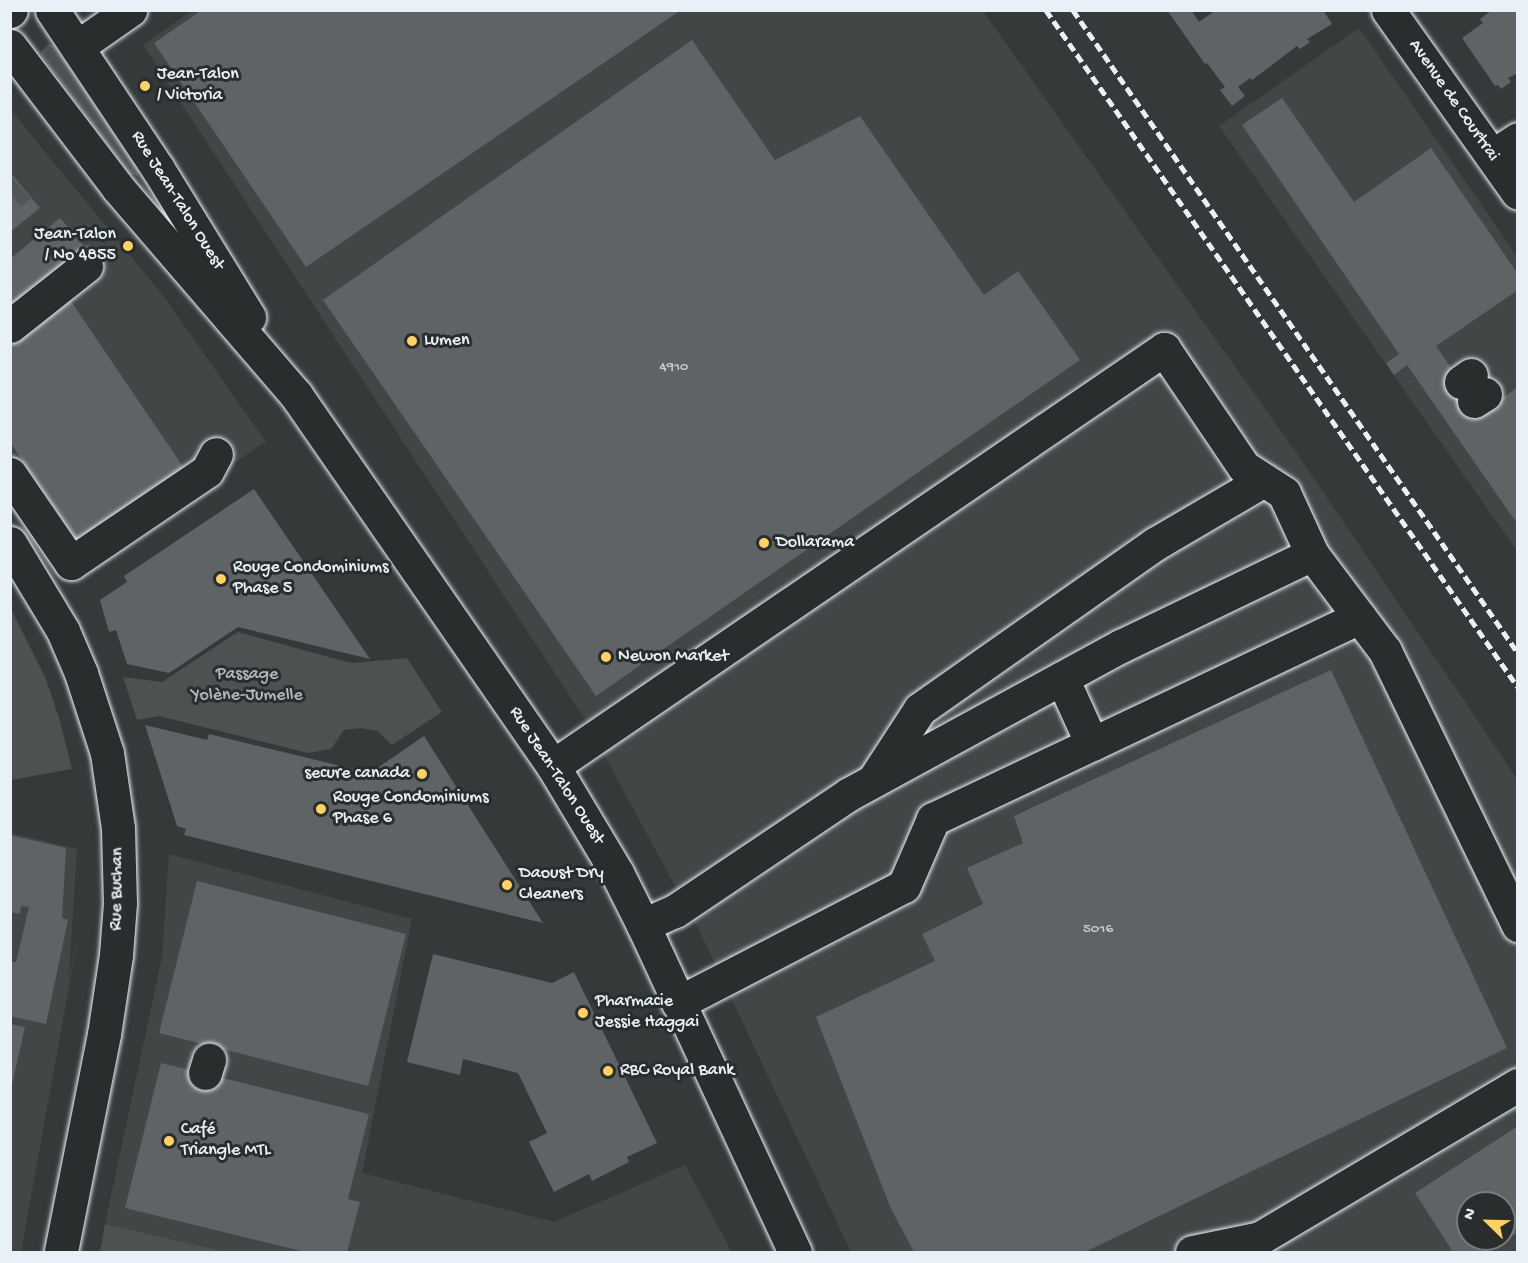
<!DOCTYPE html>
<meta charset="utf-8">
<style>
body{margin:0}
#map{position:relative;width:1528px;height:1263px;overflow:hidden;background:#35393a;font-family:"Gochi Hand",sans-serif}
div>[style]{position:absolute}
.built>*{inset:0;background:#424647}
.green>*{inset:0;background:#4d5152}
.building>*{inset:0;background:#5f6365}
.minor-tunnel>*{height:33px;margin-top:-16.5px;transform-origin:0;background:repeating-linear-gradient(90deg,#505556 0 33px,transparent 0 49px)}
.roads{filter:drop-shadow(0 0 2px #e8f1f8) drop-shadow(0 0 2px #e8f1f8)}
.minor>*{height:33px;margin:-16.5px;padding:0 16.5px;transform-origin:16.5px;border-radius:16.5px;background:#2a2d2e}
.major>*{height:33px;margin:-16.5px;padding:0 16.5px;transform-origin:16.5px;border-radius:16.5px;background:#2a2d2e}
.rail>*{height:4.5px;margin-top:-2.25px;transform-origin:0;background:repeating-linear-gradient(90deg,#e8f1f8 0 9px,transparent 0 13.5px)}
.dots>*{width:16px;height:16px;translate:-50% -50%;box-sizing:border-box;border:3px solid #2a2d2e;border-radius:50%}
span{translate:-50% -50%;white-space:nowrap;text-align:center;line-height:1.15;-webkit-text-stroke:6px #2a2d2e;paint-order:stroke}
.number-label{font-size:15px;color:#c6ced3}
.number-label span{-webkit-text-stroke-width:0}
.poi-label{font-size:18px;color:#e8f1f8}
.left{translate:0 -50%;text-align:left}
.right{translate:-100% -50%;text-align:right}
.street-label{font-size:18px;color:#e8f1f8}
.park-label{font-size:18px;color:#b2b9be}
.frame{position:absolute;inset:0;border:12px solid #e8f1f8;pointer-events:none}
.north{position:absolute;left:1456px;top:1191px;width:60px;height:60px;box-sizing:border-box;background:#2a2d2e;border:2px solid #767b7f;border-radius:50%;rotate:293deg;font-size:16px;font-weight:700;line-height:24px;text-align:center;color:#e8f1f8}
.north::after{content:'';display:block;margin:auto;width:21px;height:27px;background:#ffd166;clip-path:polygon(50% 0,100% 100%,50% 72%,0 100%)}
</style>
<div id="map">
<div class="built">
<div style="clip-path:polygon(evenodd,193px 10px,983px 11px,1307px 468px,1517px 779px,1517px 1252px,851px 1252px,699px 930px,583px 716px,143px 45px,193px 10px,1468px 1203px,1504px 1203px,1504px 1239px,1468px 1239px,1468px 1203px)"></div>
<div style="clip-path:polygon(1359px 28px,1517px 256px,1517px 551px,1219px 126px)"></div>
<div style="clip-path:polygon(10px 109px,165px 298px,266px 442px,70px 570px,11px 485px)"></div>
<div style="clip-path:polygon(11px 833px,77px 849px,69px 977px,80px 926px,21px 1252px,11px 1252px)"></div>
<div style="clip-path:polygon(169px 854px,412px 919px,362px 1173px,554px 1222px,685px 1165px,732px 1252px,227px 1252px,105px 1224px,162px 957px)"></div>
</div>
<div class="green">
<div style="clip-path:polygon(48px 44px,54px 45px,138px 170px,138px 176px,130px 174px,42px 56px,41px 52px)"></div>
<div style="clip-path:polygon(10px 607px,46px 679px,60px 721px,72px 769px,11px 780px)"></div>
<div style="clip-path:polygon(238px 632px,351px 663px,407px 658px,442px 712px,392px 745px,377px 731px,361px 728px,344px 730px,331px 749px,308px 753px,159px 716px,137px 720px,123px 677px,162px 682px)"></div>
<div style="clip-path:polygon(105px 1224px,227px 1252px,100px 1252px)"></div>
</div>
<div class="building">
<div style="clip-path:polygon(202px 10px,681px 10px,306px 267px,154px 43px)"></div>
<div style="clip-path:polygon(1167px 10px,1191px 10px,1199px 22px,1216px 10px,1323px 10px,1332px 24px,1307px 39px,1310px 42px,1300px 49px,1297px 46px,1252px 80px,1250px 78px,1238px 87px,1245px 96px,1232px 106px,1220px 90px,1225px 87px,1207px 63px,1205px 64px)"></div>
<div style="clip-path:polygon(1492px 10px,1518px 10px,1518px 73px,1508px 78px,1511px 82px,1501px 89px,1498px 85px,1495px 86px,1462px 38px,1483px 23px,1480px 19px)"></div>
<div style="clip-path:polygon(692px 40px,775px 160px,860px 116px,984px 295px,1018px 271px,1080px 360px,596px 696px,323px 300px)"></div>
<div style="clip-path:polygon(1282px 98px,1354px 202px,1431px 148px,1518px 274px,1518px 290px,1436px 346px,1482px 412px,1518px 387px,1518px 525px,1407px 365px,1394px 375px,1386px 363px,1399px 354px,1242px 125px)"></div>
<div style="clip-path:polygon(10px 172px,40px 208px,10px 232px)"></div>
<div style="clip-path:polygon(60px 218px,90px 253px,10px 319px,10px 259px)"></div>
<div style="clip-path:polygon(66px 294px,186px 471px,81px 546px,10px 442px,10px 336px)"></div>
<div style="clip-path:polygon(254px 489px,370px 659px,238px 627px,169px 673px,127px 664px,116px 630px,109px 632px,100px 600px,127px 582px,124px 576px)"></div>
<div style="clip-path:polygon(1331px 670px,1507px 1048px,1085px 1252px,914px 1252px,891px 1209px,816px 1017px,935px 961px,922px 934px,983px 904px,967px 868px,1023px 843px,1014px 816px)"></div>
<div style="clip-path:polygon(145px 725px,207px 740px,209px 734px,370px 773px,424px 736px,543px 923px,184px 835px,186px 829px,177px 826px)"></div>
<div style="clip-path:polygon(10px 835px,66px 848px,62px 918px,68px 920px,46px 1024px,10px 1016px,10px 962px,16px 962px,29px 907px,21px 906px,20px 914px,10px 912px)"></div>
<div style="clip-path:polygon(197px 881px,406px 934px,368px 1086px,159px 1033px)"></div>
<div style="clip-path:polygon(433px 954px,552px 983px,574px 972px,657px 1143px,627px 1157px,629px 1162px,592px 1181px,589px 1174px,554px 1192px,529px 1142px,547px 1133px,518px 1073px,463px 1059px,460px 1075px,407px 1062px)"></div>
<div style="clip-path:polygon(10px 1024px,25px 1027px,11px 1089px,10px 1089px)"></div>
<div style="clip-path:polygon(161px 1063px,369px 1114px,348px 1199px,360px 1202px,347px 1252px,305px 1252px,125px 1208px)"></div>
<div style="clip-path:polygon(evenodd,1518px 1126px,1518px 1232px,1487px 1252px,1453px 1252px,1415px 1193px,1518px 1126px,1468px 1203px,1504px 1203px,1504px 1239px,1468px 1239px,1468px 1203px)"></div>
</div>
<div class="minor-tunnel">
<div style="left:10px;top:194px;width:13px;rotate:-42deg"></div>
</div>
<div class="roads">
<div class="minor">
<div style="left:1388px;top:10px;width:224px;rotate:54.6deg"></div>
<div style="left:10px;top:11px;width:1px;rotate:-45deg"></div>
<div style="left:77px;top:47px;width:65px;rotate:-34.9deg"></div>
<div style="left:1492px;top:156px;width:31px;rotate:-33deg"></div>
<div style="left:10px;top:326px;width:97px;rotate:-38.3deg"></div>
<div style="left:1461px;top:382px;width:12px;rotate:-35deg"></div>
<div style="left:1474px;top:401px;width:13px;rotate:-32deg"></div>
<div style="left:10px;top:474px;width:108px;rotate:55.6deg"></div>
<div style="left:71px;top:563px;width:164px;rotate:-34.1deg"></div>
<div style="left:207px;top:471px;width:19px;rotate:-62deg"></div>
<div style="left:10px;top:543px;width:103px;rotate:58.9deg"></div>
<div style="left:63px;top:631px;width:46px;rotate:66.8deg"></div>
<div style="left:81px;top:673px;width:84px;rotate:72deg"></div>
<div style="left:107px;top:753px;width:76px;rotate:81.7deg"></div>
<div style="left:118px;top:828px;width:75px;rotate:88.5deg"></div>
<div style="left:120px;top:903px;width:52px;rotate:94.4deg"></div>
<div style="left:116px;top:955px;width:80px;rotate:98.6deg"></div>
<div style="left:104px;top:1034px;width:222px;rotate:101.2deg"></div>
<div style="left:1062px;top:678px;width:72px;rotate:65.6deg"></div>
<div style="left:1092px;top:744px;width:296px;rotate:-25.4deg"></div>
<div style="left:553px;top:766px;width:740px;rotate:-34.31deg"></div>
<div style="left:1164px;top:349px;width:143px;rotate:55.9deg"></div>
<div style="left:1244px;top:467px;width:48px;rotate:33deg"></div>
<div style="left:1284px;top:493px;width:67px;rotate:65.3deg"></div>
<div style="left:1312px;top:554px;width:121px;rotate:53deg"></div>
<div style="left:1385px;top:651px;width:305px;rotate:64.1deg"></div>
<div style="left:875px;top:778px;width:82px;rotate:-56.9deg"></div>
<div style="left:920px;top:709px;width:287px;rotate:-35.1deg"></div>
<div style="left:1155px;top:544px;width:126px;rotate:-30.4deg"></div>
<div style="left:643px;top:925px;width:35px;rotate:-24deg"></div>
<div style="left:675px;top:911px;width:210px;rotate:-33.9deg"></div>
<div style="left:849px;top:794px;width:310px;rotate:-28.6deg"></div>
<div style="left:1121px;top:646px;width:212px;rotate:-25.7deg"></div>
<div style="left:678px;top:1003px;width:254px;rotate:-27.4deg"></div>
<div style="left:904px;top:886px;width:73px;rotate:-66.6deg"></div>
<div style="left:933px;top:819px;width:176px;rotate:-25.3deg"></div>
<div style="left:205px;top:1073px;width:14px;rotate:-73deg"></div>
<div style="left:1192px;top:1252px;width:69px;rotate:-11.6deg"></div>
<div style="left:1260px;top:1238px;width:300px;rotate:-30.7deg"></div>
</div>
<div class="major">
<div style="left:52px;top:10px;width:191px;rotate:56.3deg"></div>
<div style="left:158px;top:169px;width:174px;rotate:58.4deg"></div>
<div style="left:10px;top:46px;width:178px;rotate:52.7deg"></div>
<div style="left:118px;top:188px;width:273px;rotate:49.3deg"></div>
<div style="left:296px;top:395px;width:451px;rotate:55.3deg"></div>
<div style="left:553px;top:766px;width:125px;rotate:59.1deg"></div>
<div style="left:617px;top:873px;width:58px;rotate:63.4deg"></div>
<div style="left:643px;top:925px;width:361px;rotate:65.1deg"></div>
</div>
</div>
<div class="rail">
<div style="left:1046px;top:10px;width:825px;rotate:55.12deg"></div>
<div style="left:1073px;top:10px;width:782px;rotate:55.31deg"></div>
</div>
<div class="dots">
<div style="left:145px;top:86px;background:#ffd166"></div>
<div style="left:128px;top:246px;background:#ffd166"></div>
<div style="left:412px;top:341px;background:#ffd166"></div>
<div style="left:764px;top:543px;background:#ffd166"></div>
<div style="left:221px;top:579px;background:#ffd166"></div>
<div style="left:606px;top:657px;background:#ffd166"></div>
<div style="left:422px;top:774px;background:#ffd166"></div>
<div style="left:321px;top:809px;background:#ffd166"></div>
<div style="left:507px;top:885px;background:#ffd166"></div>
<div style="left:583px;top:1013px;background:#ffd166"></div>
<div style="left:608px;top:1071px;background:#ffd166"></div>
<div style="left:169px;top:1141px;background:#ffd166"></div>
</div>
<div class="number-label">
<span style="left:674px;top:368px">4910</span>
<span style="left:1098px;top:930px">5016</span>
</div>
<div class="poi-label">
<span class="left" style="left:157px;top:86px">Jean-Talon<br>/ Victoria</span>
<span class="right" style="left:116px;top:246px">Jean-Talon<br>/ No 4855</span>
<span class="left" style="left:424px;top:341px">Lumen</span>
<span class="left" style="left:776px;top:543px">Dollarama</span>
<span class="left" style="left:233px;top:579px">Rouge Condominiums<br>Phase 5</span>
<span class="left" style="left:618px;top:657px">Newon Market</span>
<span class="right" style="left:410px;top:774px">secure canada</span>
<span class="left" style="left:333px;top:809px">Rouge Condominiums<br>Phase 6</span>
<span class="left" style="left:519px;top:885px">Daoust Dry<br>Cleaners</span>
<span class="left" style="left:595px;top:1013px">Pharmacie<br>Jessie Haggai</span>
<span class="left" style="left:620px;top:1071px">RBC Royal Bank</span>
<span class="left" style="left:181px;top:1141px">Café<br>Triangle MTL</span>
</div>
<div class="street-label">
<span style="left:1453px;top:101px;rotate:55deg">Avenue de Courtrai</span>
<span style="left:177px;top:201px;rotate:58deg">Rue Jean-Talon Ouest</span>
<span style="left:556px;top:776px;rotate:57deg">Rue Jean-Talon Ouest</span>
<span style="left:118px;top:889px;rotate:-89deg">Rue Buchan</span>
</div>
<div class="park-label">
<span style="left:247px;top:686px">Passage<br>Yolène-Jumelle</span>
</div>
<div class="frame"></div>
<div class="north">N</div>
</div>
